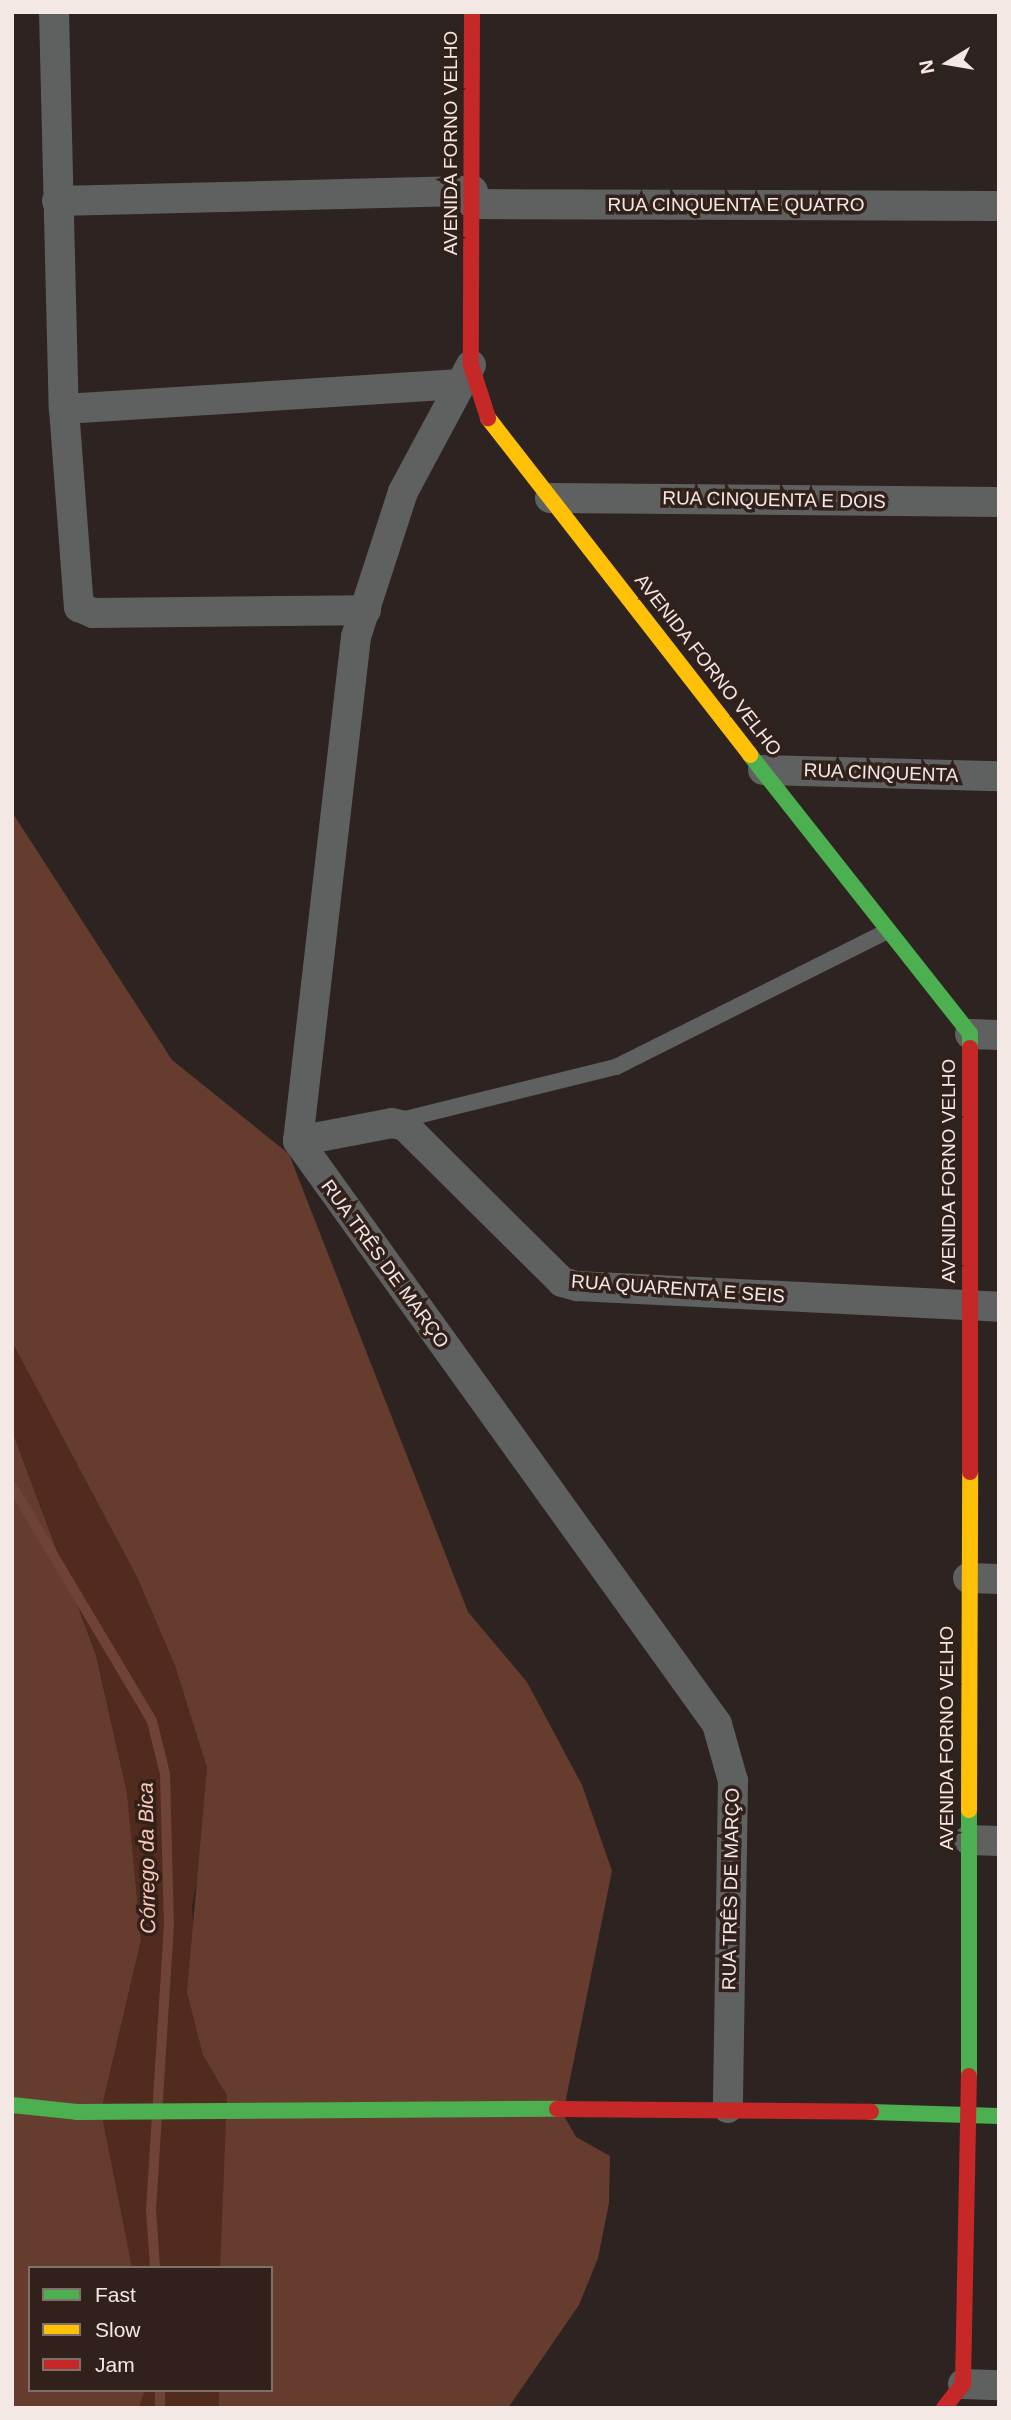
<!DOCTYPE html>
<meta charset="utf-8">
<style>
body{margin:0}
#map{position:relative;width:1011px;height:2420px;overflow:hidden;background:#2d2320;font-family:Arial,sans-serif}
div>[style]{position:absolute}
.green>*{inset:0;background:#512b1e}
.forest>*{inset:0;background:#663c2f}
.stream>*{height:10px;margin:-5px;padding:0 5px;transform-origin:5px;border-radius:5px;background:#6f4336}
.lane>*{height:16px;margin:-8px;padding:0 8px;transform-origin:8px;border-radius:8px;background:#5f6060}
.street>*{height:30px;margin:-15px;padding:0 15px;transform-origin:15px;border-radius:15px;background:#5f6060}
.fast>*{height:16px;margin:-8px;padding:0 8px;transform-origin:8px;border-radius:8px;background:#4caf50}
.slow>*{height:16px;margin:-8px;padding:0 8px;transform-origin:8px;border-radius:8px;background:#ffc107}
.jam>*{height:16px;margin:-8px;padding:0 8px;transform-origin:8px;border-radius:8px;background:#c62828}
span{translate:-50% -50%;white-space:nowrap;text-align:center;line-height:1.15;-webkit-text-stroke:7px #32201b;paint-order:stroke}
.street-label{font-size:19px;color:#f4e8e4}
.water-label{font-size:21px;color:#f9c8b8;font-style:italic}
.frame{position:absolute;inset:0;border:14px solid #f4e8e4;pointer-events:none}
.legend{position:absolute;left:28px;top:2266px;width:245px;height:126px;box-sizing:border-box;background:#32201b;border:2px solid #80706b;margin:0;padding:9px 12px;list-style:none;font-size:21px;color:#f4e8e4}
.legend li{display:flex;align-items:center;gap:14px;height:35px}
.legend b{width:35px;border:2px solid #80706b}
.north{position:absolute;left:913px;top:28px;width:70px;height:70px;-webkit-text-stroke:5px #32201b;paint-order:stroke;rotate:259deg;font-size:19px;font-weight:700;line-height:28px;text-align:center;color:#f4e8e4}
.north::after{content:'';display:block;margin:auto;width:24px;height:32px;background:#f4e8e4;clip-path:polygon(50% 0,100% 100%,50% 72%,0 100%)}
</style>
<div id="map">
<div class="green">
<div style="clip-path:polygon(12px 1342px,137px 1577px,175px 1666px,207px 1768px,204px 1843px,192px 1907px,203px 2055px,227px 2096px,230px 2128px,220px 2268px,132px 2268px,124px 2232px,101px 2111px,141px 1940px,127px 1793px,96px 1654px,12px 1431px)"></div>
<div style="clip-path:polygon(145px 2390px,219px 2390px,219px 2408px,139px 2408px)"></div>
</div>
<div class="forest">
<div style="clip-path:polygon(12px 812px,172px 1060px,289px 1154px,468px 1612px,527px 1682px,582px 1785px,612px 1871px,563px 2114px,576px 2137px,610px 2156px,609px 2203px,598px 2258px,579px 2305px,508px 2408px,219px 2408px,219px 2390px,271px 2390px,271px 2268px,220px 2268px,227px 2096px,203px 2055px,187px 1992px,207px 1768px,175px 1666px,137px 1577px,12px 1342px)"></div>
<div style="clip-path:polygon(12px 1431px,96px 1655px,127px 1793px,141px 1940px,101px 2111px,132px 2268px,30px 2268px,30px 2390px,145px 2390px,139px 2408px,12px 2408px)"></div>
</div>
<div class="stream">
<div style="left:12px;top:1486px;width:274px;rotate:59.2deg"></div>
<div style="left:152px;top:1721px;width:55px;rotate:76.2deg"></div>
<div style="left:165px;top:1774px;width:150px;rotate:88.5deg"></div>
<div style="left:169px;top:1924px;width:286px;rotate:93.6deg"></div>
<div style="left:151px;top:2209px;width:59px;rotate:86.1deg"></div>
<div style="left:160px;top:2390px;width:18px;rotate:90deg"></div>
</div>
<div class="lane">
<div style="left:397px;top:1121px;width:226px;rotate:-13.9deg"></div>
<div style="left:616px;top:1067px;width:304px;rotate:-26.6deg"></div>
</div>
<div class="street">
<div style="left:54px;top:12px;width:397px;rotate:88.6deg"></div>
<div style="left:64px;top:409px;width:199px;rotate:85.7deg"></div>
<div style="left:79px;top:607px;width:15px;rotate:23deg"></div>
<div style="left:93px;top:613px;width:273px;rotate:-0.6deg"></div>
<div style="left:57px;top:201px;width:416px;rotate:-1.4deg"></div>
<div style="left:473px;top:204px;width:526px;rotate:0.22deg"></div>
<div style="left:471px;top:365px;width:144px;rotate:118.2deg"></div>
<div style="left:403px;top:492px;width:152px;rotate:108deg"></div>
<div style="left:356px;top:637px;width:507px;rotate:96.56deg"></div>
<div style="left:298px;top:1141px;width:718px;rotate:54.3deg"></div>
<div style="left:717px;top:1724px;width:59px;rotate:74.3deg"></div>
<div style="left:733px;top:1781px;width:327px;rotate:90.9deg"></div>
<div style="left:64px;top:409px;width:397px;rotate:-3.6deg"></div>
<div style="left:550px;top:498px;width:449px;rotate:0.5deg"></div>
<div style="left:763px;top:770px;width:236px;rotate:1.5deg"></div>
<div style="left:970px;top:1034px;width:29px;rotate:2deg"></div>
<div style="left:298px;top:1141px;width:96px;rotate:-10.8deg"></div>
<div style="left:392px;top:1123px;width:13px;rotate:13deg"></div>
<div style="left:405px;top:1126px;width:221px;rotate:44.8deg"></div>
<div style="left:562px;top:1282px;width:16px;rotate:15deg"></div>
<div style="left:577px;top:1286px;width:423px;rotate:2.8deg"></div>
<div style="left:968px;top:1578px;width:31px;rotate:2deg"></div>
<div style="left:969px;top:1840px;width:30px;rotate:2deg"></div>
<div style="left:963px;top:2384px;width:36px;rotate:2deg"></div>
</div>
<div class="fast">
<div style="left:750px;top:755px;width:355px;rotate:51.7deg"></div>
<div style="left:970px;top:1034px;width:14px;rotate:90deg"></div>
<div style="left:969px;top:2076px;width:266px;rotate:-90deg"></div>
<div style="left:12px;top:2105px;width:65px;rotate:6.1deg"></div>
<div style="left:77px;top:2112px;width:480px;rotate:-0.4deg"></div>
<div style="left:871px;top:2112px;width:128px;rotate:1.8deg"></div>
</div>
<div class="slow">
<div style="left:488px;top:418px;width:427px;rotate:52.1deg"></div>
<div style="left:969px;top:1810px;width:338px;rotate:-89.8deg"></div>
</div>
<div class="jam">
<div style="left:472px;top:12px;width:353px;rotate:90.2deg"></div>
<div style="left:471px;top:365px;width:56px;rotate:72.2deg"></div>
<div style="left:970px;top:1472px;width:424px;rotate:-90deg"></div>
<div style="left:557px;top:2109px;width:314px;rotate:0.5deg"></div>
<div style="left:944px;top:2408px;width:31px;rotate:-52deg"></div>
<div style="left:963px;top:2384px;width:308px;rotate:-88.9deg"></div>
</div>
<div class="street-label">
<span style="left:451px;top:143px;rotate:-90deg">AVENIDA FORNO VELHO</span>
<span style="left:736px;top:205px">RUA CINQUENTA E QUATRO</span>
<span style="left:774px;top:500px;rotate:1deg">RUA CINQUENTA E DOIS</span>
<span style="left:708px;top:665px;rotate:52deg">AVENIDA FORNO VELHO</span>
<span style="left:881px;top:773px;rotate:2deg">RUA CINQUENTA</span>
<span style="left:949px;top:1171px;rotate:-90deg">AVENIDA FORNO VELHO</span>
<span style="left:385px;top:1264px;rotate:54deg">RUA TRÊS DE MARÇO</span>
<span style="left:678px;top:1289px;rotate:4deg">RUA QUARENTA E SEIS</span>
<span style="left:947px;top:1738px;rotate:-90deg">AVENIDA FORNO VELHO</span>
<span style="left:731px;top:1889px;rotate:-89deg">RUA TRÊS DE MARÇO</span>
</div>
<div class="water-label">
<span style="left:147px;top:1858px;rotate:-91deg">Córrego da Bica</span>
</div>
<div class="frame"></div>
<ul class="legend">
<li><b style="height:9px;background:#4caf50"></b>Fast</li>
<li><b style="height:9px;background:#ffc107"></b>Slow</li>
<li><b style="height:9px;background:#c62828"></b>Jam</li>
</ul>
<div class="north">N</div>
</div>
